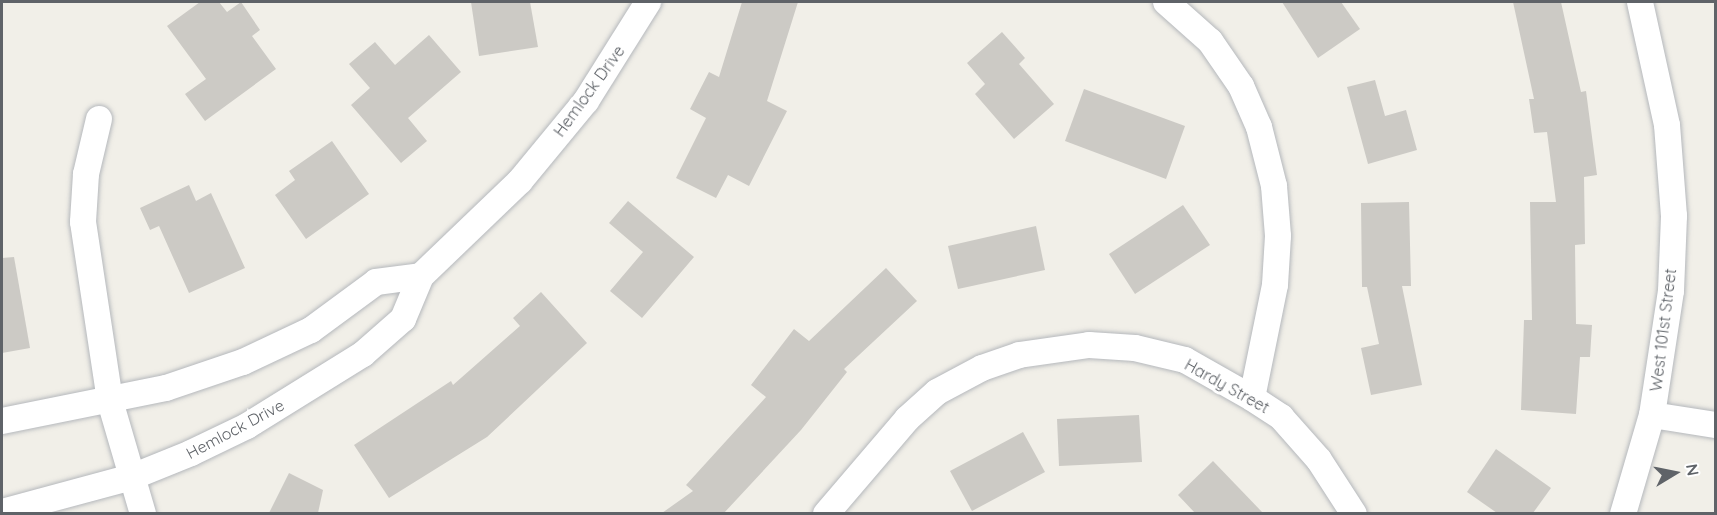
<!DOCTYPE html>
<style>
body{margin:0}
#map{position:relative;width:1717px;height:515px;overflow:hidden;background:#f1efe8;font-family:Quicksand,sans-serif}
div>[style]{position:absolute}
.building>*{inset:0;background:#cccac5}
.roads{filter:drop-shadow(0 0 2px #b5b8bc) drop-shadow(0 0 2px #b5b8bc)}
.minor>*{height:26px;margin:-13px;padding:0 13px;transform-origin:13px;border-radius:13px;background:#fff}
span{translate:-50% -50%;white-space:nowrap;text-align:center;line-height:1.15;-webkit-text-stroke:6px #fff;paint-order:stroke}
.street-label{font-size:16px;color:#5f6368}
.frame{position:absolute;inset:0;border:3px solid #5f6368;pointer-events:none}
.north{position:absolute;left:1645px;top:443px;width:60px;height:60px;-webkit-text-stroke:4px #fff;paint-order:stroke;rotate:80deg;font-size:16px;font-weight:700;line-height:24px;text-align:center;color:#5f6368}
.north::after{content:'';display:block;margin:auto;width:21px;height:27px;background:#5f6368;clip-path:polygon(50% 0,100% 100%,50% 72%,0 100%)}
</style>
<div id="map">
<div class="building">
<div style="clip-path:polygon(200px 2px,219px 2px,227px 12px,241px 2px,260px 30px,252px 36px,276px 69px,205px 121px,185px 94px,206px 79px,167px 26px)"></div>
<div style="clip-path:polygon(471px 2px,530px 2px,538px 47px,479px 56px)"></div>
<div style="clip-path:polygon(742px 2px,798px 2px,767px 101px,787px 111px,749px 186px,728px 175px,716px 198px,676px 178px,706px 118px,690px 109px,709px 72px,719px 77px)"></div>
<div style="clip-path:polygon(1282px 2px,1341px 2px,1360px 29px,1318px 58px)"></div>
<div style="clip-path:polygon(1513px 2px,1561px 2px,1581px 92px,1586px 91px,1597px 175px,1584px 177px,1585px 244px,1575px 245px,1576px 324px,1592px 325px,1590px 357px,1580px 357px,1576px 414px,1521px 410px,1524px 320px,1532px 320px,1530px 202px,1556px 202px,1547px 132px,1534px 133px,1529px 99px,1534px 99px)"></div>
<div style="clip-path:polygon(1002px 32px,1025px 58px,1019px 64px,1054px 104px,1014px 139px,975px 94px,985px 84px,967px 63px)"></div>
<div style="clip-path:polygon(429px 35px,461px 72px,408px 118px,427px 141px,401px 163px,351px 105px,370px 88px,349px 64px,375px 42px,395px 65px)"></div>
<div style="clip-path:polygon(1375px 80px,1385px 116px,1406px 110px,1417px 150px,1368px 164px,1347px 87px)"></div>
<div style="clip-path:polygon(1084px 89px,1185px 126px,1166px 179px,1065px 141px)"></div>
<div style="clip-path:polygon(332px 141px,369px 194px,306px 239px,275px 195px,295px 180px,289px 171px)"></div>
<div style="clip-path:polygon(189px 185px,196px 201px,211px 193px,245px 268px,189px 293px,159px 226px,150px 230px,140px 208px)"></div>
<div style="clip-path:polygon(628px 201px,694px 257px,642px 318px,610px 291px,643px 252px,609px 223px)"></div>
<div style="clip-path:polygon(1409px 202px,1411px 286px,1402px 286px,1422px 385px,1371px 395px,1361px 348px,1379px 344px,1367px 287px,1362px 287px,1361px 203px)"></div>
<div style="clip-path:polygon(1183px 205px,1210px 245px,1135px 294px,1109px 254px)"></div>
<div style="clip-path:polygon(1036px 226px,1045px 270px,958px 289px,948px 246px)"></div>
<div style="clip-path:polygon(14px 257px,30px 348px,2px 353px,2px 258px)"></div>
<div style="clip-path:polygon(886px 268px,917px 301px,844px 369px,847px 372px,801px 430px,724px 513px,662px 513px,693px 491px,686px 485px,766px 397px,751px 385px,794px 329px,809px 341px)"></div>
<div style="clip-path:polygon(541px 292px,587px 343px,487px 437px,389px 498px,354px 445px,451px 381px,453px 385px,520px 326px,513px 318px)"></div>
<div style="clip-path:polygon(1139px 415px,1142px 462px,1059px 466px,1057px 419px)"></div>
<div style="clip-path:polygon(1023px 432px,1045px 472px,972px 511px,950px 471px)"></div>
<div style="clip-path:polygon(1496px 449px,1551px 488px,1533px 513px,1497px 513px,1467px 492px)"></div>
<div style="clip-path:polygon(1213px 461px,1263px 513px,1195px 513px,1178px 495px)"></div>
<div style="clip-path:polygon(289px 473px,323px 490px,318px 513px,269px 513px)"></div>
</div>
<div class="roads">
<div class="minor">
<div style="left:1166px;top:2px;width:59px;rotate:41.6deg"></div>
<div style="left:1210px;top:41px;width:55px;rotate:55.4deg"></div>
<div style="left:1241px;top:86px;width:45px;rotate:66.3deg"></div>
<div style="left:1259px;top:127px;width:61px;rotate:75.7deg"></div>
<div style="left:1274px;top:186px;width:50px;rotate:85.4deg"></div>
<div style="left:1278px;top:236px;width:49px;rotate:93.5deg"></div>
<div style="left:1275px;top:285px;width:115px;rotate:101.5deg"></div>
<div style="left:99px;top:119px;width:57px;rotate:103.3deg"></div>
<div style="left:86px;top:174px;width:48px;rotate:93.6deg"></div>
<div style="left:83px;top:222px;width:181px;rotate:81.4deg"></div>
<div style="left:110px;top:401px;width:118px;rotate:73.7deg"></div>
<div style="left:1652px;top:415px;width:65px;rotate:8.9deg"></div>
<div style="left:2px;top:421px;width:167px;rotate:-11.4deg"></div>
<div style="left:166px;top:388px;width:81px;rotate:-18.7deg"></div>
<div style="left:243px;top:362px;width:75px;rotate:-25.2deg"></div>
<div style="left:311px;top:330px;width:81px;rotate:-36.4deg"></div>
<div style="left:376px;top:282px;width:45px;rotate:-7.6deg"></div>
<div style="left:2px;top:512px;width:135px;rotate:-15.1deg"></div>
<div style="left:132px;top:477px;width:64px;rotate:-22.1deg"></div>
<div style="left:191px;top:453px;width:62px;rotate:-25.7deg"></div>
<div style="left:247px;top:426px;width:137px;rotate:-31.8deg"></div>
<div style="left:363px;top:354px;width:53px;rotate:-41.2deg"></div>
<div style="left:403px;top:319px;width:47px;rotate:-67.3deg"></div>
<div style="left:421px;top:276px;width:137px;rotate:-43.8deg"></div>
<div style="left:520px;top:181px;width:104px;rotate:-50.5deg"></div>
<div style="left:586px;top:101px;width:117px;rotate:-57.9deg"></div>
<div style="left:826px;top:514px;width:125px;rotate:-49.5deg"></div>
<div style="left:907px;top:419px;width:40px;rotate:-42deg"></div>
<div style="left:937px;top:392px;width:51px;rotate:-28.1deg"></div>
<div style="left:982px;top:368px;width:39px;rotate:-19deg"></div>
<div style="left:1019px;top:355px;width:71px;rotate:-8.1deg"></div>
<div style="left:1089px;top:345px;width:46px;rotate:3.7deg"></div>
<div style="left:1135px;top:348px;width:51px;rotate:13.5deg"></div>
<div style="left:1185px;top:360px;width:77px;rotate:29.6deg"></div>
<div style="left:1252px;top:398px;width:35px;rotate:33deg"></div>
<div style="left:1281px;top:417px;width:57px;rotate:48.5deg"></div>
<div style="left:1319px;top:460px;width:64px;rotate:57.1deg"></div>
<div style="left:1623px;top:514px;width:103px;rotate:-73.7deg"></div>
<div style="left:1652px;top:415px;width:125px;rotate:-81.3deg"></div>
<div style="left:1671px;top:291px;width:75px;rotate:-87.7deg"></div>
<div style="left:1674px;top:216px;width:91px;rotate:-94.4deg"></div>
<div style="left:1667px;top:125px;width:126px;rotate:-102.4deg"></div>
</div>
</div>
<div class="street-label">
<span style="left:589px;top:91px;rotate:-54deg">Hemlock Drive</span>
<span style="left:1663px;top:330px;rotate:-83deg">West 101st Street</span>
<span style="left:1227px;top:386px;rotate:29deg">Hardy Street</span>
<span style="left:235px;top:429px;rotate:-28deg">Hemlock Drive</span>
</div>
<div class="frame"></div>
<div class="north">N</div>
</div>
